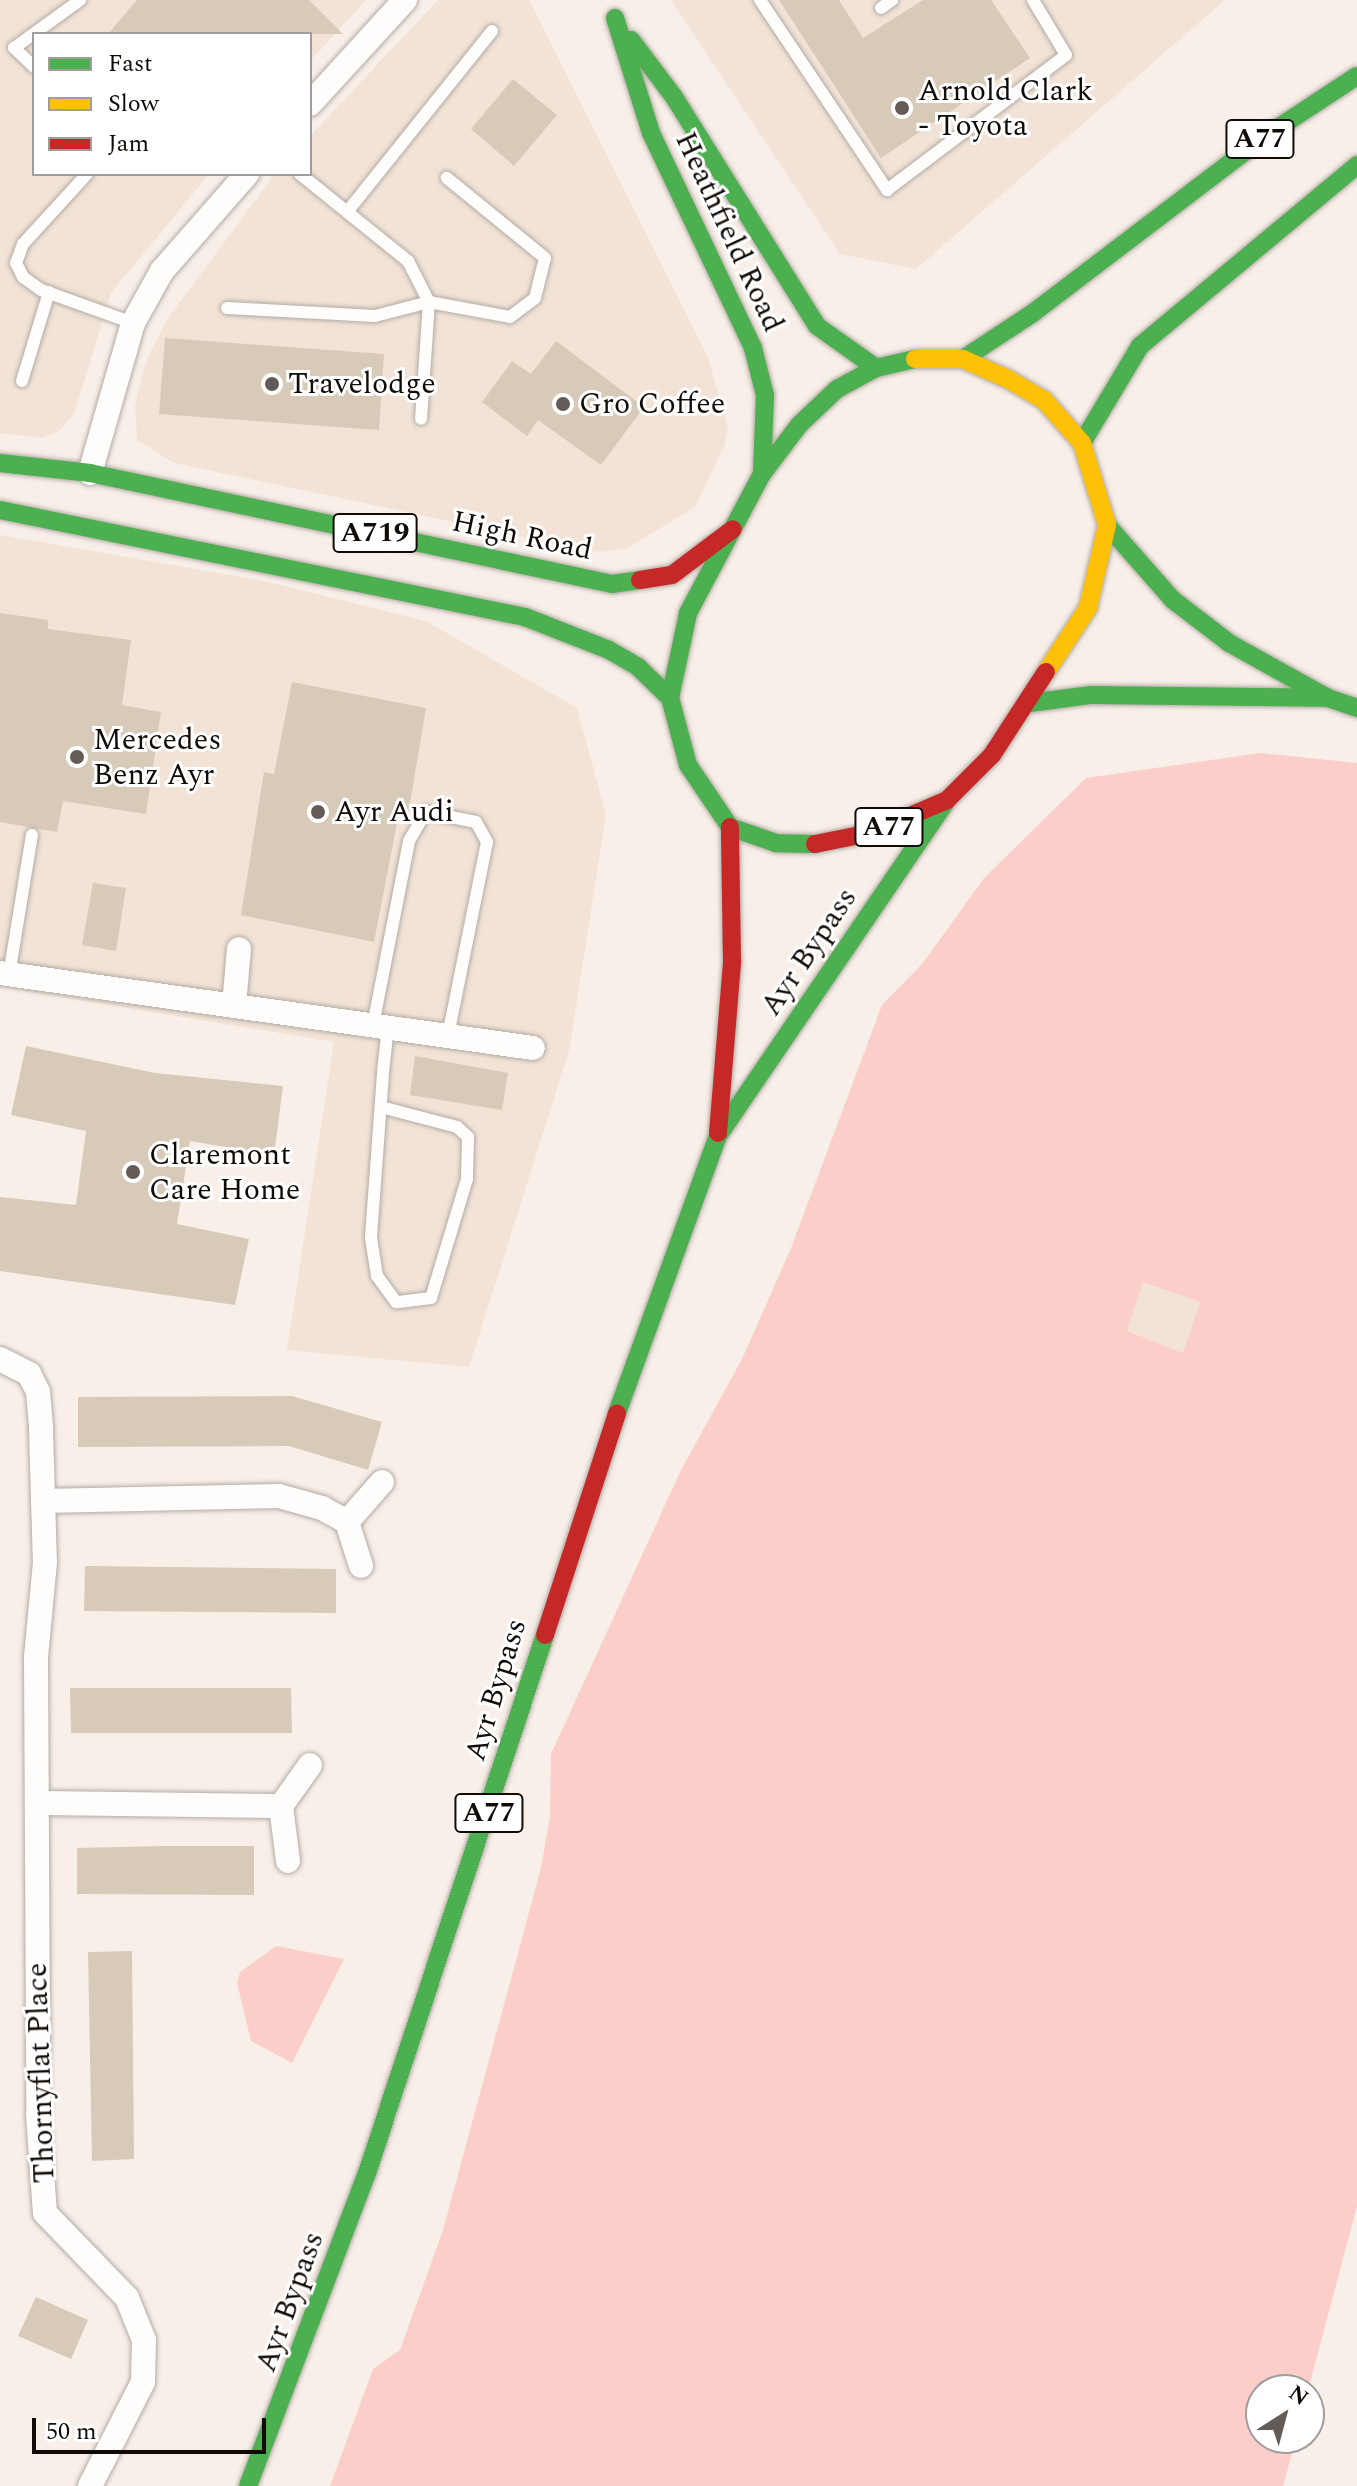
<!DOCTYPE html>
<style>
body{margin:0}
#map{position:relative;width:1357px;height:2486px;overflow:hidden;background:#f8efe8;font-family:Spectral,serif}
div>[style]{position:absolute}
.built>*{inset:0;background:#f2e3d6}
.green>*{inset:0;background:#fbceca}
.building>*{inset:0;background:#d7cab8}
.roads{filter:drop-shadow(0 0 2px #b2aba5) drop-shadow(0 0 2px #b2aba5)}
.lane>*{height:12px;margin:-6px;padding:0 6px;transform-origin:6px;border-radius:6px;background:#fefdfc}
.street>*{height:24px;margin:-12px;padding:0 12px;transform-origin:12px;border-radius:12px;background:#fefdfc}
.fast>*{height:18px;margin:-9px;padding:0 9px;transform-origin:9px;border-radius:9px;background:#4caf50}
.slow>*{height:18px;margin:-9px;padding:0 9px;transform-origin:9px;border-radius:9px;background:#ffc107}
.jam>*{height:18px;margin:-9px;padding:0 9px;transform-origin:9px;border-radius:9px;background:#c62828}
.dots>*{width:22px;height:22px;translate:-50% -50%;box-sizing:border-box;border:4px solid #fff;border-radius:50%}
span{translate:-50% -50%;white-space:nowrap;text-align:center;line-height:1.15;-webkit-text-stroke:6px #fff;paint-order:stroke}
.shield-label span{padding:2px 6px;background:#fff;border:2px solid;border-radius:6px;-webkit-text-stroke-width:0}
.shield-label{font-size:28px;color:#110b07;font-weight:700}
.poi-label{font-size:30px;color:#110b07}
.left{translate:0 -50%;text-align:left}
.street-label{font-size:30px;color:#110b07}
.legend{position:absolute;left:32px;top:32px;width:280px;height:144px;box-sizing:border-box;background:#fff;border:2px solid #a09d9c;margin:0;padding:10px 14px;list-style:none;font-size:24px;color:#110b07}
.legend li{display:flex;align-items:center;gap:16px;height:40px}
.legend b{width:40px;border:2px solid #a09d9c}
.north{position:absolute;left:1245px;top:2374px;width:80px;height:80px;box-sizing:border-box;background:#fff;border:2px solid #a09d9c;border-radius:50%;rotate:36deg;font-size:22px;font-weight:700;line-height:32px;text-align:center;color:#110b07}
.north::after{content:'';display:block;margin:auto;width:28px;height:36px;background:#625b56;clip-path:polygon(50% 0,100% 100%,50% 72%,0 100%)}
.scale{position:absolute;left:32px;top:2418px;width:234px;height:36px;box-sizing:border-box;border:4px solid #110b07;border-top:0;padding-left:10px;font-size:24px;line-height:28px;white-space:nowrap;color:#110b07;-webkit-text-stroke:6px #fff;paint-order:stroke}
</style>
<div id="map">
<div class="built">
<div style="clip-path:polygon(0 0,366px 0,310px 61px,310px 34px,34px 34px,34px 174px,209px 174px,111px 293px,74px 414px,59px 431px,42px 438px,0 433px)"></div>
<div style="clip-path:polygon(438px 0,529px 0,708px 358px,728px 427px,724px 446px,695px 507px,626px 549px,596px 552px,174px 463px,137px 440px,135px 404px,145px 364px,168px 318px,275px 174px,310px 174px,310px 136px)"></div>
<div style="clip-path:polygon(671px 0,1225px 0,916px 269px,840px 254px)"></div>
<div style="clip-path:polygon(0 535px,264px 581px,426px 621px,577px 708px,606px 815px,569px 1051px,469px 1367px,287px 1350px,334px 1042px,0 987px)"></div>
<div style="clip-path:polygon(1143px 1281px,1200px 1302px,1183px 1353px,1127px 1331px)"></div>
</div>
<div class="green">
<div style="clip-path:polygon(evenodd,1260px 753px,1357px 763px,1357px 2206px,1308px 2390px,1261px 2390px,1261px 2438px,1296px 2438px,1283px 2486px,330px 2486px,373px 2369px,400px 2350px,443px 2230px,541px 1868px,550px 1816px,551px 1754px,681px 1470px,742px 1359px,791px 1248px,882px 1005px,923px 963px,984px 878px,1086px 778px,1260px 753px,1143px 1282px,1200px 1302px,1183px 1353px,1127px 1331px,1143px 1282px)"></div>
<div style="clip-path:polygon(276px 1946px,344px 1959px,292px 2063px,251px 2041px,237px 1983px,240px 1972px)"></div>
</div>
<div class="building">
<div style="clip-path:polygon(137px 0,309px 0,343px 34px,108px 34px)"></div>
<div style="clip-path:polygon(779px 0,839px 0,863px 38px,923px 0,991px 0,1030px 58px,881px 158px)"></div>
<div style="clip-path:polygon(513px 79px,557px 115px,514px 166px,471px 129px)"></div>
<div style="clip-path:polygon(165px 338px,384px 354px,379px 430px,159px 414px)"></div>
<div style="clip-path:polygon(556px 341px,644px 407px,601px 465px,538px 420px,527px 436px,482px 402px,512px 361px,531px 374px)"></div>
<div style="clip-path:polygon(0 613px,48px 620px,48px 629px,131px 640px,122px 705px,161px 712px,146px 814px,63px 801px,57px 832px,0 822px)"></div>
<div style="clip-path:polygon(292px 682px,426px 708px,408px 815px,399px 813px,374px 942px,241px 915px,264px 772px,274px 774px)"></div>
<div style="clip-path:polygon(93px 883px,126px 888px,116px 951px,82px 945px)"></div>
<div style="clip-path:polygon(26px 1046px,155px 1073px,283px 1086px,274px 1155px,190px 1141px,177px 1224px,249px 1239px,235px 1305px,0 1271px,0 1197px,76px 1205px,86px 1131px,11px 1115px)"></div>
<div style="clip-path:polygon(415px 1056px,508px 1073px,502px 1110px,410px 1095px)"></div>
<div style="clip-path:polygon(292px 1396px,382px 1422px,368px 1470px,289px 1446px,78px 1447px,78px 1397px)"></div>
<div style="clip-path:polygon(85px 1566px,336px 1569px,336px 1613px,84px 1611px)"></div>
<div style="clip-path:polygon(70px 1688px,291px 1688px,292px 1733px,71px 1733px)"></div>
<div style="clip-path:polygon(164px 1846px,254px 1846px,254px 1895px,77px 1894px,77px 1848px)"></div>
<div style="clip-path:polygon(132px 1951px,134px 2159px,92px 2161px,88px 1952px)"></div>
<div style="clip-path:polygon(36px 2297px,88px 2320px,71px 2359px,18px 2336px)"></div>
</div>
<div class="roads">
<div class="lane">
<div style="left:760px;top:0;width:229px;rotate:56.2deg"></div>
<div style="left:887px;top:190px;width:224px;rotate:-37deg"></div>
<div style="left:1066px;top:55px;width:64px;rotate:-121deg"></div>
<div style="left:881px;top:8px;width:14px;rotate:-36deg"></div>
<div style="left:34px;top:67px;width:28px;rotate:-136deg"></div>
<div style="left:14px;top:48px;width:82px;rotate:-36deg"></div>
<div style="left:87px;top:174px;width:95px;rotate:132.4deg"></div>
<div style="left:23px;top:244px;width:20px;rotate:110deg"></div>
<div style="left:16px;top:263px;width:16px;rotate:63deg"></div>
<div style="left:23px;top:277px;width:22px;rotate:36deg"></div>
<div style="left:41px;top:290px;width:98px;rotate:19.7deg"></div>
<div style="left:300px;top:174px;width:139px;rotate:38.9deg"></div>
<div style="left:408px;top:261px;width:46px;rotate:62.9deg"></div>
<div style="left:429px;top:302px;width:117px;rotate:93.9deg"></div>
<div style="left:347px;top:212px;width:232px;rotate:-51.3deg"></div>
<div style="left:227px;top:308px;width:148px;rotate:3.1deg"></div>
<div style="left:375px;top:316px;width:56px;rotate:-14.5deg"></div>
<div style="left:429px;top:302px;width:82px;rotate:10.5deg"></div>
<div style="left:510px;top:317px;width:31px;rotate:-37deg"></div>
<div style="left:535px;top:298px;width:41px;rotate:-76deg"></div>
<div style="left:545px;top:258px;width:127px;rotate:-140.8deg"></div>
<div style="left:22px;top:381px;width:93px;rotate:-73.1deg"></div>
<div style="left:9px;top:975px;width:142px;rotate:-80.7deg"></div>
<div style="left:373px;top:1025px;width:187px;rotate:-78.9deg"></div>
<div style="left:409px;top:841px;width:34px;rotate:-60deg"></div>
<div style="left:426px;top:812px;width:51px;rotate:11.3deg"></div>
<div style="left:476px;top:822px;width:23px;rotate:61deg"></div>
<div style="left:487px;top:842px;width:198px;rotate:101.4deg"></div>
<div style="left:381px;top:1107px;width:79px;rotate:14.7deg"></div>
<div style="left:457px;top:1127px;width:15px;rotate:42deg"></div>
<div style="left:468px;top:1137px;width:42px;rotate:91.4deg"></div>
<div style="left:467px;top:1179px;width:124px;rotate:106.8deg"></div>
<div style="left:431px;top:1298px;width:35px;rotate:173deg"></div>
<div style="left:396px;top:1302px;width:32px;rotate:-126deg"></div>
<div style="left:377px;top:1276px;width:39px;rotate:-99deg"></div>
<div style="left:371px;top:1237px;width:165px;rotate:-85.8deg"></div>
<div style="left:383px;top:1072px;width:45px;rotate:-83.7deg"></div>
</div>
<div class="street">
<div style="left:310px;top:104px;width:141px;rotate:-47.6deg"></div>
<div style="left:90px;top:473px;width:156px;rotate:-74deg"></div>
<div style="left:133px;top:323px;width:60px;rotate:-60.9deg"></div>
<div style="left:162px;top:271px;width:129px;rotate:-48.8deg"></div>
<div style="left:0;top:973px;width:538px;rotate:8.01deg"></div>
<div style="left:234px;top:1005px;width:56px;rotate:-84.9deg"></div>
<div style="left:0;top:1359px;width:33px;rotate:27deg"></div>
<div style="left:29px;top:1374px;width:20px;rotate:63deg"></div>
<div style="left:38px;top:1392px;width:38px;rotate:85deg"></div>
<div style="left:41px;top:1430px;width:132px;rotate:88.3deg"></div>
<div style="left:45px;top:1562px;width:95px;rotate:95.4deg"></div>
<div style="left:36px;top:1657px;width:457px;rotate:89.7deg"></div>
<div style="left:38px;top:2114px;width:99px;rotate:86deg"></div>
<div style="left:45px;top:2213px;width:118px;rotate:46deg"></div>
<div style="left:127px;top:2298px;width:45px;rotate:68deg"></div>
<div style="left:144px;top:2340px;width:42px;rotate:91.4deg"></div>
<div style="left:143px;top:2382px;width:117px;rotate:117deg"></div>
<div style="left:43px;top:1501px;width:236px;rotate:-1.2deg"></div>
<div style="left:279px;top:1496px;width:45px;rotate:15.6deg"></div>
<div style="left:322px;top:1508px;width:29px;rotate:29deg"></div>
<div style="left:347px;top:1522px;width:46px;rotate:72.3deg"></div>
<div style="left:347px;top:1522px;width:53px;rotate:-48.8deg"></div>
<div style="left:37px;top:1803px;width:244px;rotate:0.7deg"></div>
<div style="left:288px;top:1861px;width:55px;rotate:-97.3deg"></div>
<div style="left:281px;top:1806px;width:50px;rotate:-54.7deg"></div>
</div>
<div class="fast">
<div style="left:615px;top:18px;width:121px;rotate:72.6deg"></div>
<div style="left:651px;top:133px;width:238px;rotate:64.6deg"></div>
<div style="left:753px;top:348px;width:49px;rotate:75.7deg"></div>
<div style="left:765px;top:395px;width:79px;rotate:92.2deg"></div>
<div style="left:631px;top:40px;width:71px;rotate:53deg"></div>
<div style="left:674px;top:97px;width:270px;rotate:58deg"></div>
<div style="left:817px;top:326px;width:72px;rotate:35.4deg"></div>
<div style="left:963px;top:359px;width:84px;rotate:-33.3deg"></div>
<div style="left:1033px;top:313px;width:290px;rotate:-37.3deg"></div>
<div style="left:1264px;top:137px;width:111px;rotate:-33.3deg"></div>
<div style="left:1082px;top:443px;width:113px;rotate:-59.1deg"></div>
<div style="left:1140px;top:346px;width:283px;rotate:-39.8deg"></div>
<div style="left:0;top:463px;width:91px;rotate:6.3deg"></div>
<div style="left:90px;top:473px;width:534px;rotate:12deg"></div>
<div style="left:612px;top:584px;width:28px;rotate:-8deg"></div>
<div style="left:0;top:510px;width:536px;rotate:11.52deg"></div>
<div style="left:525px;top:617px;width:90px;rotate:21.4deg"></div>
<div style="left:609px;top:650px;width:34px;rotate:30deg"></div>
<div style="left:638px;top:667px;width:45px;rotate:44.1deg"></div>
<div style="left:1107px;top:525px;width:100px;rotate:48.7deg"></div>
<div style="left:1173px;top:600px;width:71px;rotate:37.5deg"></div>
<div style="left:1229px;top:643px;width:113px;rotate:29.1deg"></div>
<div style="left:1328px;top:698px;width:31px;rotate:19deg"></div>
<div style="left:1030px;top:703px;width:62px;rotate:-7.5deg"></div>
<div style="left:1091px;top:695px;width:233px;rotate:0.7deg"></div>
<div style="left:815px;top:844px;width:39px;rotate:-179deg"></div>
<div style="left:776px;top:843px;width:49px;rotate:-160.8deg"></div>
<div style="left:730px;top:827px;width:75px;rotate:-124.1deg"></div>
<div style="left:688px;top:765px;width:69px;rotate:-105deg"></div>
<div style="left:670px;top:698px;width:87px;rotate:-78deg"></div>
<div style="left:688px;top:613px;width:157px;rotate:-62deg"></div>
<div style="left:762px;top:474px;width:61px;rotate:-52.9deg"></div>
<div style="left:799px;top:425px;width:52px;rotate:-43.5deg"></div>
<div style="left:837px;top:389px;width:44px;rotate:-28.3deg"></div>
<div style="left:876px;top:368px;width:40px;rotate:-13deg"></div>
<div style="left:617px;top:1413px;width:295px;rotate:-70deg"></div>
<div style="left:718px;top:1136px;width:407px;rotate:-55.7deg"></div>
<div style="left:248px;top:2486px;width:332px;rotate:-69.2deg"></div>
<div style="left:366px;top:2176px;width:570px;rotate:-71.69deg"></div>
</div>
<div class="slow">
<div style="left:915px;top:359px;width:48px"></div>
<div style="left:963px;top:359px;width:49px;rotate:24deg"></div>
<div style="left:1008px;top:379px;width:42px;rotate:30.3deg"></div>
<div style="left:1044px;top:400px;width:57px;rotate:48.5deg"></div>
<div style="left:1082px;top:443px;width:86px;rotate:73deg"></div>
<div style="left:1107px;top:525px;width:85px;rotate:102.9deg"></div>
<div style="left:1088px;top:608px;width:77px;rotate:123.3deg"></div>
</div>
<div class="jam">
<div style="left:640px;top:580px;width:32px;rotate:-9deg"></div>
<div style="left:672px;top:575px;width:76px;rotate:-37deg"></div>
<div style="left:815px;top:844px;width:56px;rotate:-11.3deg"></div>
<div style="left:870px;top:833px;width:84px;rotate:-23.2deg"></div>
<div style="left:947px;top:800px;width:64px;rotate:-45deg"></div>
<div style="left:992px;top:755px;width:99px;rotate:-57deg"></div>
<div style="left:718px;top:1133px;width:173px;rotate:-85.3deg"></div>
<div style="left:732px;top:961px;width:134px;rotate:-90.9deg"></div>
<div style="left:545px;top:1635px;width:233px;rotate:-72deg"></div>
</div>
</div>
<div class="dots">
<div style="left:902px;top:108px;background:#625b56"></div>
<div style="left:272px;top:384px;background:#625b56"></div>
<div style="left:563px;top:404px;background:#625b56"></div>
<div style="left:77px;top:757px;background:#625b56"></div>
<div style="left:318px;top:812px;background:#625b56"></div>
<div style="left:133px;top:1172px;background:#625b56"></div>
</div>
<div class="shield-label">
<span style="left:1260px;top:139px">A77</span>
<span style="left:375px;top:533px">A719</span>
<span style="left:889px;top:827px">A77</span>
<span style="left:489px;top:1813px">A77</span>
</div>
<div class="poi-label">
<span class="left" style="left:918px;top:108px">Arnold Clark<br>- Toyota</span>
<span class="left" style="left:288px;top:384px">Travelodge</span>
<span class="left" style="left:579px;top:404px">Gro Coffee</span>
<span class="left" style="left:93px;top:757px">Mercedes<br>Benz Ayr</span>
<span class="left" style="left:334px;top:812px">Ayr Audi</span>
<span class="left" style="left:149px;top:1172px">Claremont<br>Care Home</span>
</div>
<div class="street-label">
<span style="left:729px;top:232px;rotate:65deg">Heathfield Road</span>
<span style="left:522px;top:536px;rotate:12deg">High Road</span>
<span style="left:809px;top:952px;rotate:-56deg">Ayr Bypass</span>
<span style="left:496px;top:1690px;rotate:-73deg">Ayr Bypass</span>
<span style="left:41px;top:2073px;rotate:-92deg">Thornyflat Place</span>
<span style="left:290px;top:2302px;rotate:-70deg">Ayr Bypass</span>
</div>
<ul class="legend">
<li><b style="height:10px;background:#4caf50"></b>Fast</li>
<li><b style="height:10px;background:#ffc107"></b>Slow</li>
<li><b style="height:10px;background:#c62828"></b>Jam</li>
</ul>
<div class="north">N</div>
<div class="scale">50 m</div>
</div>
